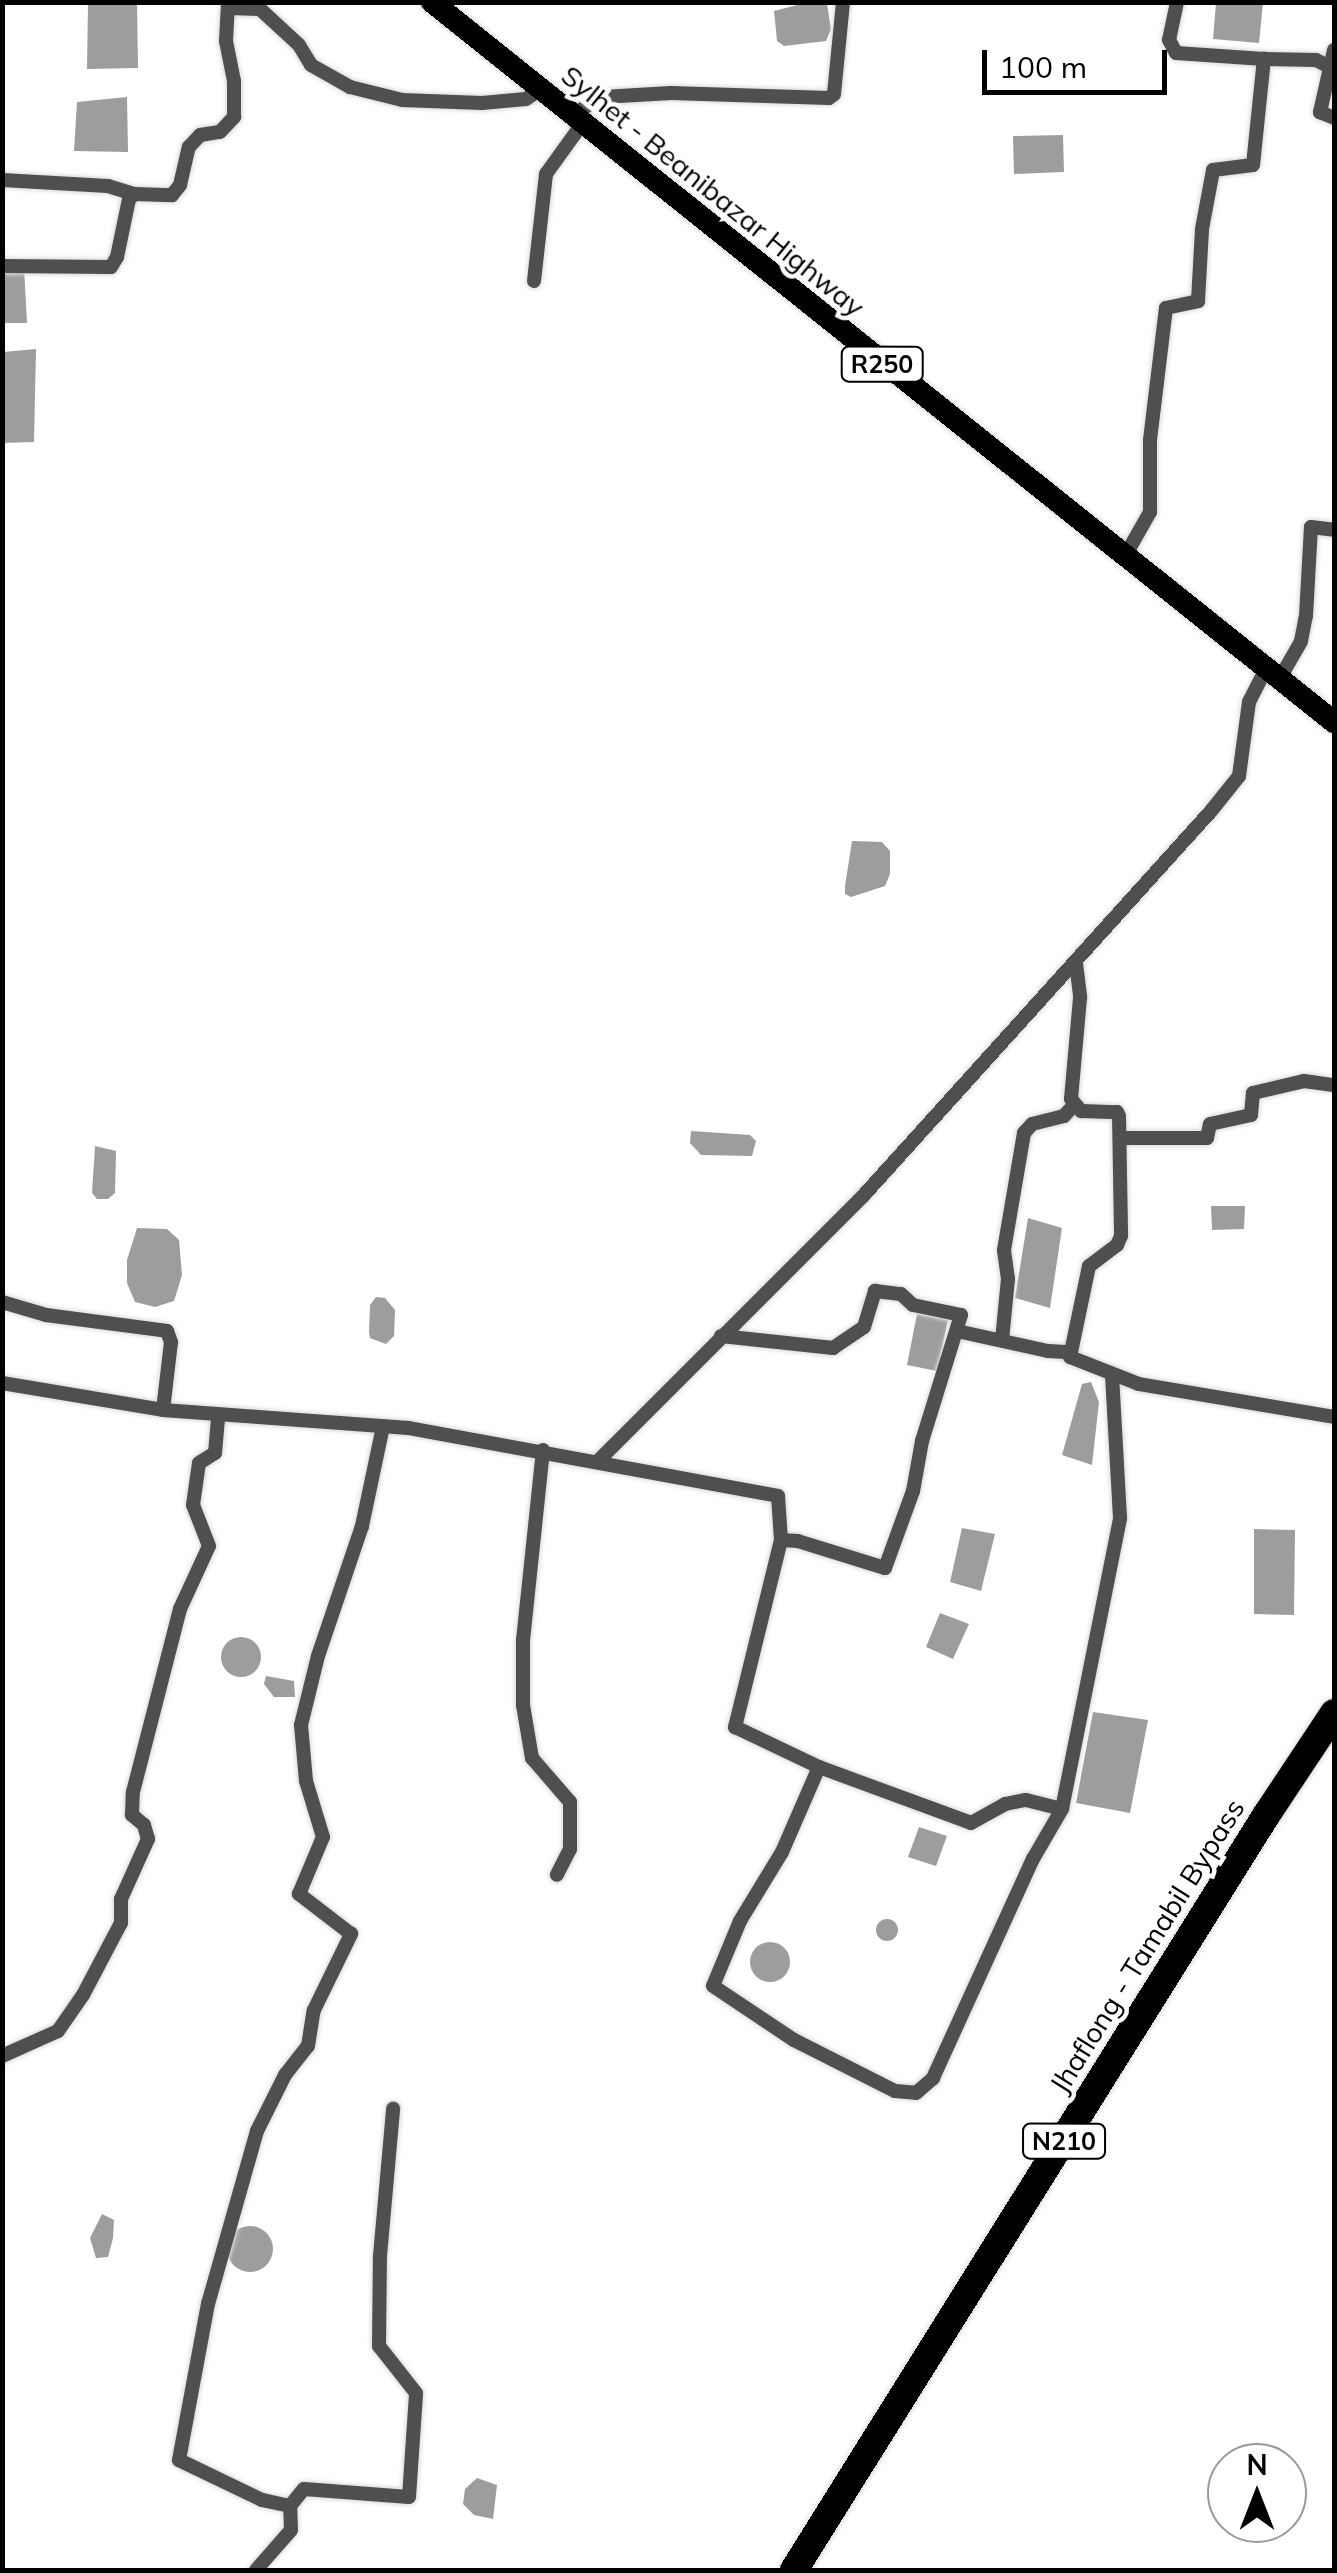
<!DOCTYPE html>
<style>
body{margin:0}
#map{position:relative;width:1337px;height:2573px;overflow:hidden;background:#fff;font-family:Mulish,sans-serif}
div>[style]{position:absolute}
.water>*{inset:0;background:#9d9d9d}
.round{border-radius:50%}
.roads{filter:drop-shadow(0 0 2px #dbdbdb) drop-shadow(0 0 2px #dbdbdb)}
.street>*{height:14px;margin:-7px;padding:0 7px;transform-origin:7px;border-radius:7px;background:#4f4f4f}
.primary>*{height:22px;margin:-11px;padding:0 11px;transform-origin:11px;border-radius:11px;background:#000}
.highway>*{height:28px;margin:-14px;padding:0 14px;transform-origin:14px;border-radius:14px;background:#000}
span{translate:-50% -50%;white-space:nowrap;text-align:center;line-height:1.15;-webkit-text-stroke:9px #fff;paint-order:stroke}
.shield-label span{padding:2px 8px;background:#fff;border:2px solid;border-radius:8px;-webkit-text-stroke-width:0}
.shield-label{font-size:25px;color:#000;font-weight:700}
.street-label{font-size:28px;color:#000}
.frame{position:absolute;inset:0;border:5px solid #000;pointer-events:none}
.north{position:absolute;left:1207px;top:2443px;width:100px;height:100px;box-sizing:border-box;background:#fff;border:2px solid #999;border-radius:50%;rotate:0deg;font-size:28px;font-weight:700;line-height:40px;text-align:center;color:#000}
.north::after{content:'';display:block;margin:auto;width:35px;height:45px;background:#000;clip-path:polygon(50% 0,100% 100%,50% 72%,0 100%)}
.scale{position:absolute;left:982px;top:50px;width:185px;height:45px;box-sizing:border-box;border:5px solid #000;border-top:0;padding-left:12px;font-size:30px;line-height:35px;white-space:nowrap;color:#000;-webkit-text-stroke:8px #fff;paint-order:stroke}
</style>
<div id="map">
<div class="water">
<div style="clip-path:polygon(88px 3px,137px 3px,138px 68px,87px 69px)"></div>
<div style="clip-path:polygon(1216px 3px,1263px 3px,1259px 43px,1213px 39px)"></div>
<div style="clip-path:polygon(801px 4px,827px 4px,831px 29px,826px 41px,784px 46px,777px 41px,774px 11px)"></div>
<div style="clip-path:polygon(127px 97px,128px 152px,74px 151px,77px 102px)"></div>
<div style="clip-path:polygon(1063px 135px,1064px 172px,1014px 174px,1013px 136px)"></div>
<div style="clip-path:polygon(24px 267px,27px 323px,3px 323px,3px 269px)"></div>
<div style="clip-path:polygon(36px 349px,34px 442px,3px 443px,3px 352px)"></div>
<div style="clip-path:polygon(852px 841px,882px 842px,890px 851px,890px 874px,885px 886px,851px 897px,845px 894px,845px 886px)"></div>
<div style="clip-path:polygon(691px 1131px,750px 1135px,756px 1141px,752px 1156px,701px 1155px,690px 1143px)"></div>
<div style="clip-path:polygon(95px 1146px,116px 1151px,115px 1193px,108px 1199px,97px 1199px,92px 1193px)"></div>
<div style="clip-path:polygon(1211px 1206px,1245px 1206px,1244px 1229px,1212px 1230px)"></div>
<div style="clip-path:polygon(1028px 1218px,1062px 1228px,1050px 1308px,1015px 1298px)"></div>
<div style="clip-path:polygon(137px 1228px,167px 1229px,179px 1240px,182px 1275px,174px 1301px,155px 1307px,135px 1302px,127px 1283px,127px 1260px)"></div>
<div style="clip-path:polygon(376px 1297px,385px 1298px,395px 1310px,394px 1336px,386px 1344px,370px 1338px,369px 1332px,370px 1305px)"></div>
<div style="clip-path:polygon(917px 1314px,948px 1320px,937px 1371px,907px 1365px)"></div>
<div style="clip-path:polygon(1091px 1382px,1099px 1402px,1092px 1465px,1062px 1455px,1082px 1384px)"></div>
<div style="clip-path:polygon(962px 1528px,995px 1534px,981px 1591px,950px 1582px)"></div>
<div style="clip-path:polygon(1254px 1529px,1295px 1530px,1294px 1615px,1254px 1614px)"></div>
<div style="clip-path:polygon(940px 1613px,969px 1624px,953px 1659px,926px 1647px)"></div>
<div class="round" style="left:221px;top:1637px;width:40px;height:40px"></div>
<div style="clip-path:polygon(266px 1676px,294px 1681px,295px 1697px,274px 1697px,264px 1684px)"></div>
<div style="clip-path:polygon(1093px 1712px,1148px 1720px,1130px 1813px,1076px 1803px)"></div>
<div style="clip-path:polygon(919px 1827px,947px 1836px,936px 1866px,908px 1857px)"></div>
<div class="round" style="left:876px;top:1919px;width:22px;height:22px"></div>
<div class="round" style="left:750px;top:1942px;width:40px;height:40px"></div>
<div style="clip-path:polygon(102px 2214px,114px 2220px,113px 2238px,108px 2257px,96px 2258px,90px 2238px)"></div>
<div class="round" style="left:227px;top:2226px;width:46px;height:46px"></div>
<div style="clip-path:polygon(477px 2478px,497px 2485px,493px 2519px,474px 2515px,463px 2504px,465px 2489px)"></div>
</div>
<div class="roads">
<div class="street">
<div style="left:228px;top:8px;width:32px;rotate:2deg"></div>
<div style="left:260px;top:9px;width:53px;rotate:42.7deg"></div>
<div style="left:299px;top:45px;width:23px;rotate:59deg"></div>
<div style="left:311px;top:65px;width:45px;rotate:29.4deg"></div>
<div style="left:350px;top:87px;width:54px;rotate:14deg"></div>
<div style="left:402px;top:100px;width:80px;rotate:2.1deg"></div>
<div style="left:482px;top:103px;width:44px;rotate:-5.2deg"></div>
<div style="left:526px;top:99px;width:17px;rotate:-33deg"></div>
<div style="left:1334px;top:50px;width:64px;rotate:102.7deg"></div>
<div style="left:1320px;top:112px;width:15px;rotate:23deg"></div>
<div style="left:1264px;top:59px;width:52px;rotate:1.1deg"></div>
<div style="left:1316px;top:60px;width:16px;rotate:27deg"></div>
<div style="left:582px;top:109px;width:23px;rotate:-31deg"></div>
<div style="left:602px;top:97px;width:69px;rotate:-3.3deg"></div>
<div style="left:671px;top:93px;width:158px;rotate:1.8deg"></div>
<div style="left:829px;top:98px;width:6px;rotate:-39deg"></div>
<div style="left:834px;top:94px;width:92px;rotate:-84.4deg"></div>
<div style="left:2px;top:180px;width:106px;rotate:3.2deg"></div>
<div style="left:108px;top:186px;width:28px;rotate:17deg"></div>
<div style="left:2px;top:266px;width:109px;rotate:0.5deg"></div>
<div style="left:111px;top:267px;width:12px;rotate:-59deg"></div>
<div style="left:117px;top:257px;width:59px;rotate:-78.3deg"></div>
<div style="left:129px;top:199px;width:8px;rotate:-40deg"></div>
<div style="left:135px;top:194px;width:37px;rotate:2deg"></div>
<div style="left:172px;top:195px;width:13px;rotate:-51deg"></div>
<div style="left:180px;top:185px;width:39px;rotate:-77deg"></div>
<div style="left:189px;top:147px;width:16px;rotate:-47deg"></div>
<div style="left:200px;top:135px;width:20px;rotate:-9deg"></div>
<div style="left:220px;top:132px;width:21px;rotate:-47deg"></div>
<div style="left:234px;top:117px;width:36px;rotate:-90deg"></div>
<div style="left:234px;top:81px;width:41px;rotate:-101.3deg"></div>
<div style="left:226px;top:41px;width:39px;rotate:-87deg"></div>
<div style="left:534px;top:281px;width:108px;rotate:-83.6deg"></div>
<div style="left:546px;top:174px;width:62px;rotate:-54.2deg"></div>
<div style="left:1129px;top:549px;width:43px;rotate:-60.4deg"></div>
<div style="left:1150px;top:512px;width:72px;rotate:-90deg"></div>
<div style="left:1150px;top:440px;width:133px;rotate:-83.1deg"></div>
<div style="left:1166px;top:308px;width:33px;rotate:-12deg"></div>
<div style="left:1198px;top:301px;width:72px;rotate:-86.8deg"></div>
<div style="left:1202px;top:229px;width:60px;rotate:-79.4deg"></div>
<div style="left:1213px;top:170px;width:40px;rotate:-7.1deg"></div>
<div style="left:1253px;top:165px;width:107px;rotate:-84.1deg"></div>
<div style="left:1264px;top:59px;width:88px;rotate:-176.1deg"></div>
<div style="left:1176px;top:53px;width:15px;rotate:-118deg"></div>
<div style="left:1169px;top:40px;width:39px;rotate:-78deg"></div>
<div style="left:1284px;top:671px;width:34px;rotate:-60deg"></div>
<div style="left:1301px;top:641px;width:25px;rotate:-79deg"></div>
<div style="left:1306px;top:616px;width:89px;rotate:-86.8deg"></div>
<div style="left:1311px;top:527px;width:23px;rotate:7deg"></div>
<div style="left:1076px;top:963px;width:35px;rotate:83deg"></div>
<div style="left:1080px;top:998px;width:101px;rotate:95.1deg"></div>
<div style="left:1071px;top:1099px;width:16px;rotate:50deg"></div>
<div style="left:1081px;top:1111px;width:36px;rotate:2deg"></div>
<div style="left:1117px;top:1112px;width:4px;rotate:63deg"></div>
<div style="left:1119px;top:1116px;width:120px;rotate:89deg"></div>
<div style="left:1121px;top:1236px;width:10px;rotate:114deg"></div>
<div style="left:1117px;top:1245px;width:35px;rotate:143deg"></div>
<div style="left:1089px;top:1266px;width:93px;rotate:101.8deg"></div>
<div style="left:1070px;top:1357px;width:74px;rotate:21.4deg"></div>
<div style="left:1139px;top:1384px;width:198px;rotate:9.6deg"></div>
<div style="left:1121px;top:1138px;width:86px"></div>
<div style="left:1207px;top:1138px;width:14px;rotate:-78deg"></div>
<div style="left:1210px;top:1124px;width:42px;rotate:-12.4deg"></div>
<div style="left:1251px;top:1115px;width:22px;rotate:-85deg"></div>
<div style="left:1253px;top:1093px;width:52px;rotate:-13.2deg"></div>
<div style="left:1304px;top:1081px;width:30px;rotate:8deg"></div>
<div style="left:2px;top:1302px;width:46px;rotate:16.5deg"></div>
<div style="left:46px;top:1315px;width:122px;rotate:7.5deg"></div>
<div style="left:167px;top:1331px;width:12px;rotate:70deg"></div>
<div style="left:171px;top:1342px;width:68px;rotate:96.7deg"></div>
<div style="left:957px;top:1331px;width:93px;rotate:12.4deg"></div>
<div style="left:1048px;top:1351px;width:22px;rotate:3deg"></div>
<div style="left:721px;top:1336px;width:113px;rotate:6.1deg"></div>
<div style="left:833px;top:1348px;width:37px;rotate:-34deg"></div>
<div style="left:864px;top:1327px;width:38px;rotate:-73deg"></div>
<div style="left:875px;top:1291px;width:26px;rotate:7deg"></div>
<div style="left:901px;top:1294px;width:16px;rotate:43deg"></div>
<div style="left:913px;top:1305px;width:49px;rotate:11.8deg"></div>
<div style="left:961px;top:1315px;width:132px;rotate:107.2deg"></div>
<div style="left:922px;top:1441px;width:51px;rotate:100.2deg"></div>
<div style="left:913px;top:1491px;width:82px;rotate:110deg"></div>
<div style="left:885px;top:1568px;width:91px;rotate:-162.8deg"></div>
<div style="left:798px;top:1541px;width:17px;rotate:-177deg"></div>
<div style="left:1002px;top:1340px;width:61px;rotate:-84.4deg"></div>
<div style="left:1008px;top:1279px;width:29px;rotate:-98deg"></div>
<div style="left:1004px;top:1250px;width:119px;rotate:-80.3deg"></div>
<div style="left:1024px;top:1133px;width:12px;rotate:-48deg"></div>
<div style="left:1032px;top:1124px;width:33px;rotate:-14deg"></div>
<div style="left:1064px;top:1116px;width:13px;rotate:-48deg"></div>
<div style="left:2px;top:1383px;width:163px;rotate:9.5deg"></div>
<div style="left:163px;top:1410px;width:246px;rotate:4.2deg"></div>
<div style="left:408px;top:1428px;width:376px;rotate:10.4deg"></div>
<div style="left:778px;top:1496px;width:44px;rotate:86.1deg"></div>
<div style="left:781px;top:1540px;width:193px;rotate:103.8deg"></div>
<div style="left:735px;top:1727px;width:93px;rotate:25.5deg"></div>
<div style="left:819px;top:1767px;width:162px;rotate:20.2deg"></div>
<div style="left:971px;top:1823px;width:39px;rotate:-29deg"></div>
<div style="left:1005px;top:1804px;width:21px;rotate:-11deg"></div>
<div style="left:1026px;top:1800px;width:37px;rotate:14deg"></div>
<div style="left:543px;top:1450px;width:191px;rotate:96deg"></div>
<div style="left:523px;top:1640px;width:65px;rotate:90deg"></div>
<div style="left:523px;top:1705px;width:54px;rotate:80.4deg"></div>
<div style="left:532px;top:1758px;width:58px;rotate:49.2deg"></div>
<div style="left:570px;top:1802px;width:47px;rotate:90deg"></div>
<div style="left:570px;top:1849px;width:29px;rotate:117deg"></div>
<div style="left:598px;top:1461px;width:376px;rotate:-45deg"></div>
<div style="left:864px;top:1195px;width:518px;rotate:-47.9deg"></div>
<div style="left:1211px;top:811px;width:45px;rotate:-51.3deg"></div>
<div style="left:1239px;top:776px;width:75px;rotate:-82.3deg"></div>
<div style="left:1249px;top:702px;width:37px;rotate:-63deg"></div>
<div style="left:819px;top:1767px;width:93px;rotate:113.5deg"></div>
<div style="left:782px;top:1852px;width:81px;rotate:121.3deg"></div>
<div style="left:740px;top:1921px;width:70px;rotate:112.6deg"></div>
<div style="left:713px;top:1986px;width:97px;rotate:33.7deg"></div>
<div style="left:794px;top:2040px;width:113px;rotate:26.8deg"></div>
<div style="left:895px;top:2091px;width:21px;rotate:5deg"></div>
<div style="left:916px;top:2093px;width:23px;rotate:-41deg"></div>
<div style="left:933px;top:2078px;width:241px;rotate:-65.5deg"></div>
<div style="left:1033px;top:1859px;width:58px;rotate:-59.9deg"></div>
<div style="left:1062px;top:1809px;width:297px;rotate:-78.7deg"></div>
<div style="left:1120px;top:1518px;width:142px;rotate:-93.2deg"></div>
<div style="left:2px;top:2056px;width:61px;rotate:-24.1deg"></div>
<div style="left:58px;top:2031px;width:44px;rotate:-55.2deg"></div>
<div style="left:83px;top:1995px;width:81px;rotate:-62.2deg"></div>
<div style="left:121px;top:1923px;width:24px;rotate:-90deg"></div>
<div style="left:121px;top:1899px;width:66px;rotate:-65.8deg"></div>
<div style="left:148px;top:1839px;width:15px;rotate:-106deg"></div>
<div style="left:144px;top:1825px;width:16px;rotate:-140deg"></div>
<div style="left:132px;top:1815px;width:23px;rotate:-88deg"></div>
<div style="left:133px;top:1792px;width:189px;rotate:-75.6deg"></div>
<div style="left:180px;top:1609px;width:69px;rotate:-65.3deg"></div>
<div style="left:209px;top:1546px;width:44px;rotate:-111.3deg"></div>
<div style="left:193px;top:1505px;width:42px;rotate:-81.9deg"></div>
<div style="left:199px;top:1463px;width:19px;rotate:-32deg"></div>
<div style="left:215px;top:1453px;width:38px;rotate:-85deg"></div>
<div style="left:290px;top:2506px;width:29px;rotate:-168deg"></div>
<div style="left:262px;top:2500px;width:92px;rotate:-154.3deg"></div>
<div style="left:179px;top:2460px;width:159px;rotate:-79.5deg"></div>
<div style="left:208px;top:2304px;width:180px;rotate:-74.2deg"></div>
<div style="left:257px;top:2131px;width:63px;rotate:-63.4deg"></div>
<div style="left:285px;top:2075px;width:37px;rotate:-52deg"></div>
<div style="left:308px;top:2046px;width:36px;rotate:-81deg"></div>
<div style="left:314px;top:2010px;width:85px;rotate:-64deg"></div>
<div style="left:351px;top:1934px;width:66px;rotate:-142.4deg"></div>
<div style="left:299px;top:1894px;width:62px;rotate:-67.2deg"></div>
<div style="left:323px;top:1837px;width:59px;rotate:-106.9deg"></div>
<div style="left:306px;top:1781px;width:56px;rotate:-95.1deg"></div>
<div style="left:301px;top:1725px;width:71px;rotate:-76.2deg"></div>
<div style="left:318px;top:1656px;width:137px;rotate:-71.3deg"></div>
<div style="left:362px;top:1526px;width:102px;rotate:-78.1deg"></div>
<div style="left:256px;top:2570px;width:53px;rotate:-48.8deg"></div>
<div style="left:291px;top:2530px;width:24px;rotate:-92deg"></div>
<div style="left:290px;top:2506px;width:22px;rotate:-51deg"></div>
<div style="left:304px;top:2489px;width:105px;rotate:4.4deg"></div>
<div style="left:409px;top:2497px;width:104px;rotate:-86.1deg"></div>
<div style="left:416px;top:2393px;width:60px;rotate:-128.2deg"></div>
<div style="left:379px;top:2346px;width:90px;rotate:-89.4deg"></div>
<div style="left:380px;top:2256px;width:148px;rotate:-84.9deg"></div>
</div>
<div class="primary">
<div style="left:432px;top:2px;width:1154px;rotate:38.6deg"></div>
</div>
<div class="highway">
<div style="left:794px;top:2570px;width:892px;rotate:-57.97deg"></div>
<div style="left:1267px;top:1814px;width:121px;rotate:-56.4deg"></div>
</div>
</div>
<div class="shield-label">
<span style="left:882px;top:364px">R250</span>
<span style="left:1064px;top:2141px">N210</span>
</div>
<div class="street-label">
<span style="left:713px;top:191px;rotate:39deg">Sylhet - Beanibazar Highway</span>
<span style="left:1147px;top:1946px;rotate:-58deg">Jhaflong - Tamabil Bypass</span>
</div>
<div class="frame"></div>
<div class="north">N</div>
<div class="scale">100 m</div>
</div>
